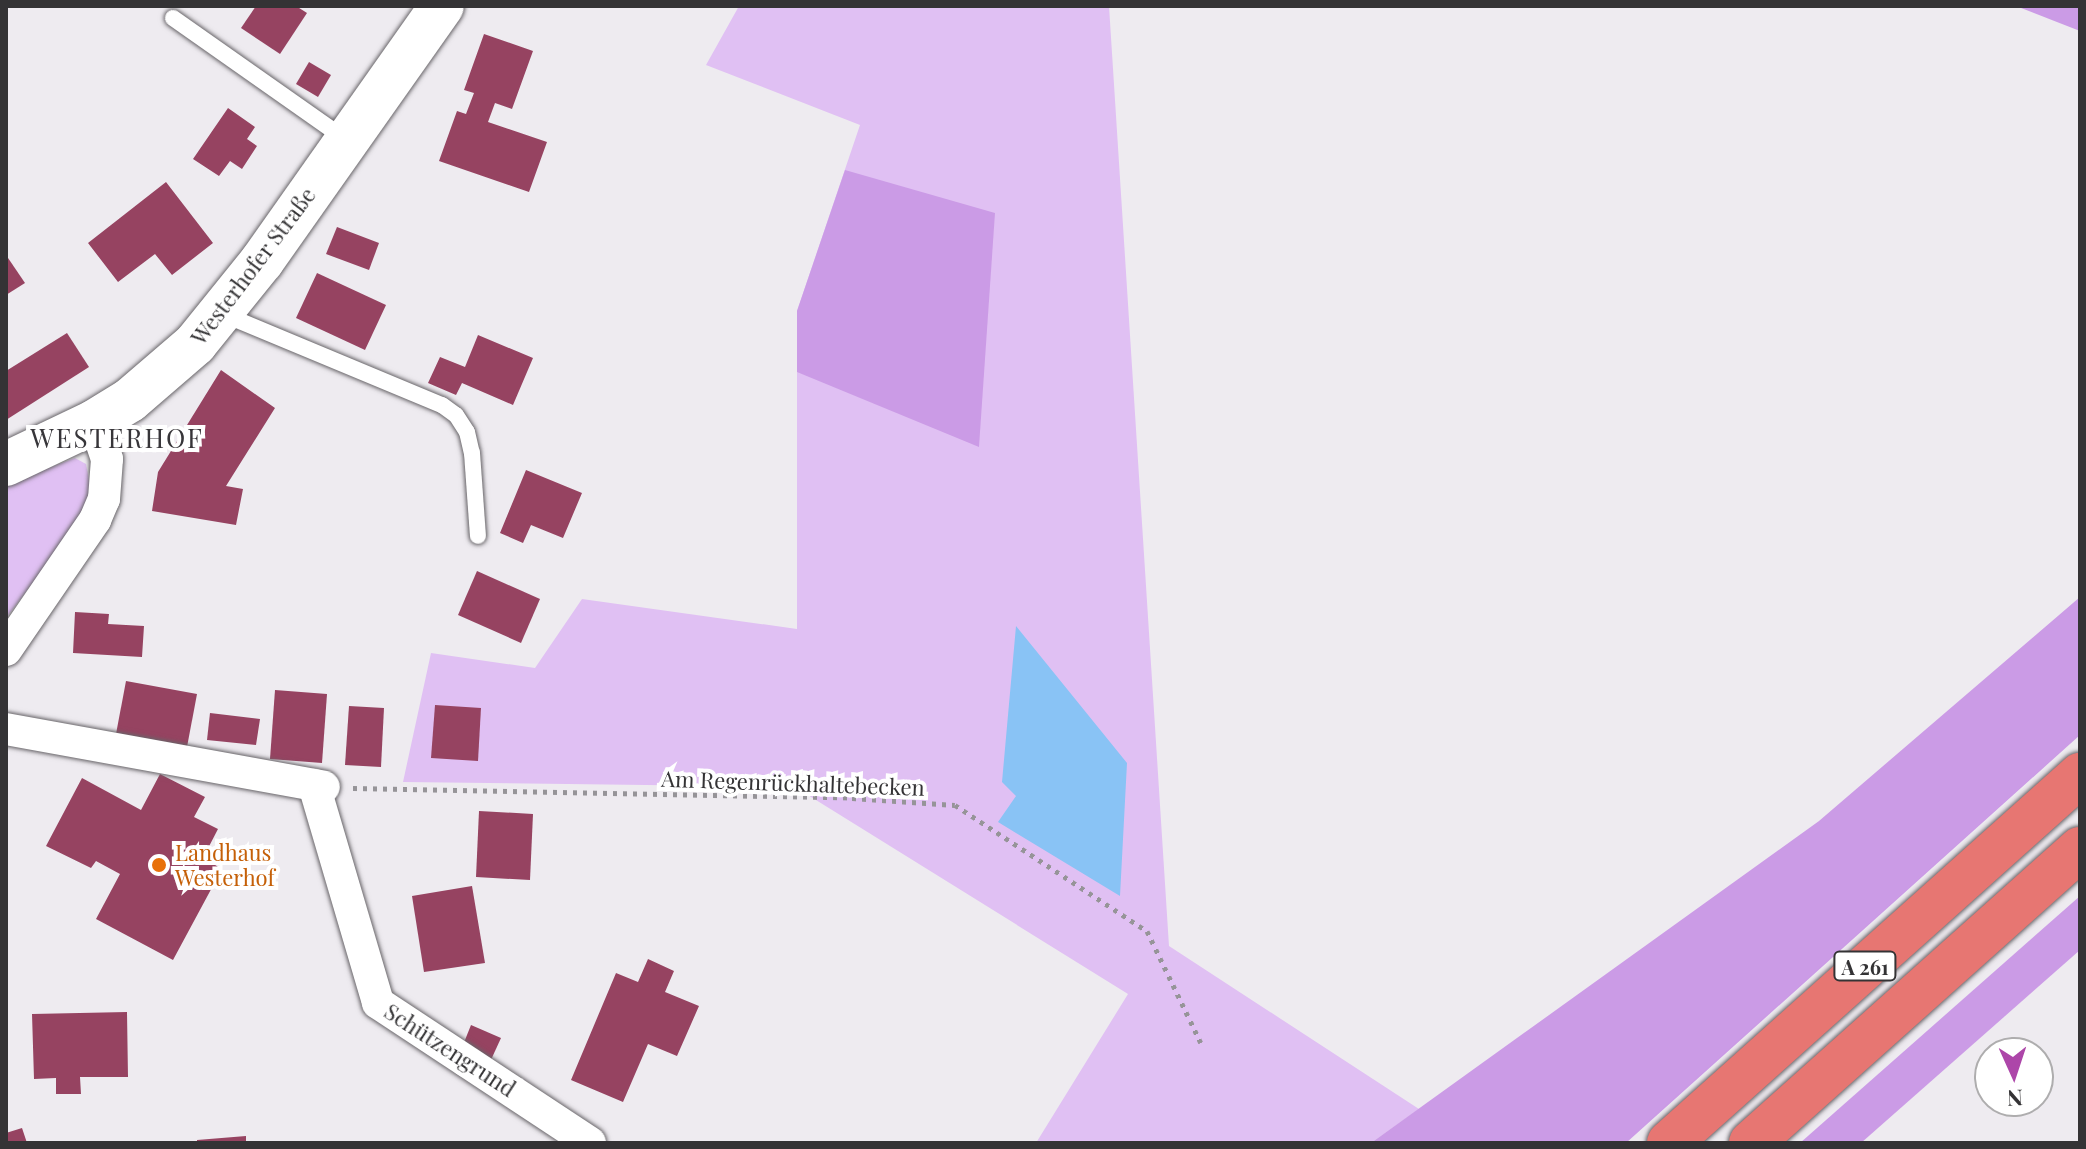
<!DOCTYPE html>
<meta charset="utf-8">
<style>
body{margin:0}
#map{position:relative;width:2086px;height:1149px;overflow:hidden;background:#eeebf0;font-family:"Playfair Display",serif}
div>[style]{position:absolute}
.green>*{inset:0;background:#e0c0f3}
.forest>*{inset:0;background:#cb9be6}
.water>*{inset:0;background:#89c3f5}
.building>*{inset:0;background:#964361}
.path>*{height:5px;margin-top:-2.5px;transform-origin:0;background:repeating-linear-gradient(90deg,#969498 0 4px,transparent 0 10px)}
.roads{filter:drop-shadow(0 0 2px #686569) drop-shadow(0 0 2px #686569)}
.service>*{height:16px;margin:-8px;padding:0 8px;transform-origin:8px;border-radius:8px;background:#fff}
.minor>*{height:32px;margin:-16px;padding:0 16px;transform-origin:16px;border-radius:16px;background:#fff}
.secondary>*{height:44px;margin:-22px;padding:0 22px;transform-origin:22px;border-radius:22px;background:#fff}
.motorway>*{height:44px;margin:-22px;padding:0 22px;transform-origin:22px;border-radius:22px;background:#e77672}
.dots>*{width:22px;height:22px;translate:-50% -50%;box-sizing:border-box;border:4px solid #fff;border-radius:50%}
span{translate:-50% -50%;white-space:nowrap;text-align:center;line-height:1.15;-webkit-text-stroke:8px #fff;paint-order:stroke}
.shield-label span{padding:2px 6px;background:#fff;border:2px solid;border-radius:6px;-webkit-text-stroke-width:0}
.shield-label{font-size:20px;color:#343335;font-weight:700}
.street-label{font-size:22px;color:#343335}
.food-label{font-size:22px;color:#c56008}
.left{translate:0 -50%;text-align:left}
.quarter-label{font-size:26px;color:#373539;letter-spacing:2px}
.frame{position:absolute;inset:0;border:8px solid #343335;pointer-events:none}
.north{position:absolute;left:1974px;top:1037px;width:80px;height:80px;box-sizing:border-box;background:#fff;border:2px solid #aeadae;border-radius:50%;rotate:177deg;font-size:22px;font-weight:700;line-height:32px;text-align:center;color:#343335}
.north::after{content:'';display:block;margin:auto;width:28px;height:36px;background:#ad46a9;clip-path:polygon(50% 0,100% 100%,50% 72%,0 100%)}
</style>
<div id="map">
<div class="green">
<div style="clip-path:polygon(739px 6px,1109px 6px,1169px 946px,1419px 1109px,1371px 1143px,1036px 1143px,1128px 994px,795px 787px,403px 782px,431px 653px,535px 668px,582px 599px,797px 629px,797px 311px,860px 125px,706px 65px)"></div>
<div style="clip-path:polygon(75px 458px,86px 464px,92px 495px,81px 520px,6px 618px,6px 484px)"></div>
</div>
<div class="forest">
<div style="clip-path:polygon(2016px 6px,2080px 6px,2080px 31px)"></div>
<div style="clip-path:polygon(845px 170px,995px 213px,979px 447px,797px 372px,797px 311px)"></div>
<div style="clip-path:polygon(2080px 597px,2080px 735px,1626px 1143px,1371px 1143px,1819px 821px)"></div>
<div style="clip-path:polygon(2080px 896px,2080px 950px,1861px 1143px,1800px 1143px)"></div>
</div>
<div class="water">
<div style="clip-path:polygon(1016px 626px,1127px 763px,1120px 896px,998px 822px,1016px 796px,1002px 782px)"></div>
</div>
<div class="building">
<div style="clip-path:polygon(256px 6px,296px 6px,307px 13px,280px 54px,241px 28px)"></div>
<div style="clip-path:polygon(484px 34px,533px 51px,512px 109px,495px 103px,488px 122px,547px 142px,529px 192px,439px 161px,457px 111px,466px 114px,474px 93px,464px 90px)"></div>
<div style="clip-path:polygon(309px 62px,331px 75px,318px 97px,296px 84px)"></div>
<div style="clip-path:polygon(228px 108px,255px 127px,247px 139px,257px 146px,242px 169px,230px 161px,219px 176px,193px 159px)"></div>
<div style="clip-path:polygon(166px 182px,213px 243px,172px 275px,155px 254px,118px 282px,88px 243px)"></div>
<div style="clip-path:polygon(337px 227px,379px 243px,369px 270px,326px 254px)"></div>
<div style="clip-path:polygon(6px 255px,25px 283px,6px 295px)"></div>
<div style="clip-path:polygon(317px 273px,386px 305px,365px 350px,296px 318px)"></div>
<div style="clip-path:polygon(67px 333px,89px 367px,6px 420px,6px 371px)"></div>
<div style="clip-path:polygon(478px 335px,533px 358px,513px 405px,462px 383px,456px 395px,428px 383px,440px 357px,465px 367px)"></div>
<div style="clip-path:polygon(221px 370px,275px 408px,226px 486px,243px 489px,236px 525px,152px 511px,158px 472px)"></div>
<div style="clip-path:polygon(526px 470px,582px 493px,563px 538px,531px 525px,523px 543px,500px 533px)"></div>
<div style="clip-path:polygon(477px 571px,540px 599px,521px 643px,458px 615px)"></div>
<div style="clip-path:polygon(75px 612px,109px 614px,108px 624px,144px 626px,142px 657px,73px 653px)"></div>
<div style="clip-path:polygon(126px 681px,197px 694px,187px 747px,116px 734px)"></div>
<div style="clip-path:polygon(275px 690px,327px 694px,322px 763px,270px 759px)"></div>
<div style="clip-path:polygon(435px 705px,481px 708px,478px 761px,431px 758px)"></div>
<div style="clip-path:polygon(349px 706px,384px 708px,381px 767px,345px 765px)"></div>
<div style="clip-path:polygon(210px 713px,260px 719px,256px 745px,207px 740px)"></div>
<div style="clip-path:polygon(160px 774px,205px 797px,194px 817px,218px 829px,203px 858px,222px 869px,173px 960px,96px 919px,120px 874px,96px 861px,91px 868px,46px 846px,82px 778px,141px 810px)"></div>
<div style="clip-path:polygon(479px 811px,533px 814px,530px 880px,476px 877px)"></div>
<div style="clip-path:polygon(472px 886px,485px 963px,424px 972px,412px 896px)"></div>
<div style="clip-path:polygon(648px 959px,674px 971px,665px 992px,699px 1006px,677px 1056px,648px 1044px,623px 1102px,571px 1080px,616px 973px,638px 982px)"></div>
<div style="clip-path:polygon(127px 1012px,128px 1077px,80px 1077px,81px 1094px,56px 1094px,56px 1078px,34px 1079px,32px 1014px)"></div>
<div style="clip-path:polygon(471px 1025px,501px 1038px,490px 1062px,461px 1050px)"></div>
<div style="clip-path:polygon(22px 1128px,27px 1143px,6px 1143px,6px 1133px)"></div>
<div style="clip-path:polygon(246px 1136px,246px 1143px,197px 1143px,197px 1140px)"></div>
</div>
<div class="path">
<div style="left:353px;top:788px;width:499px;rotate:1.1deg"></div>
<div style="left:852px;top:798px;width:103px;rotate:3.9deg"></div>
<div style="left:955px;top:805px;width:230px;rotate:33.3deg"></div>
<div style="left:1147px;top:931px;width:124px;rotate:64.3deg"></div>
</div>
<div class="roads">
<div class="service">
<div style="left:173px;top:18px;width:210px;rotate:35.1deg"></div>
<div style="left:223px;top:314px;width:237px;rotate:22.6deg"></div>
<div style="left:442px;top:405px;width:17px;rotate:36deg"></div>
<div style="left:456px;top:415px;width:20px;rotate:57deg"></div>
<div style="left:467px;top:432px;width:22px;rotate:77deg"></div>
<div style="left:472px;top:453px;width:83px;rotate:85.9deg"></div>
</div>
<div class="minor">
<div style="left:6px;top:650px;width:158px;rotate:-55.6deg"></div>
<div style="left:95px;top:520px;width:23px;rotate:-67deg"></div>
<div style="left:104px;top:499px;width:40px;rotate:-85.7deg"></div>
<div style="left:107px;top:459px;width:39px;rotate:-109deg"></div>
<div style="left:6px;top:729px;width:323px;rotate:10.3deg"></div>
<div style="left:314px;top:785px;width:227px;rotate:73.6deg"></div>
<div style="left:378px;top:1003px;width:254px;rotate:33.4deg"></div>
</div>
<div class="secondary">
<div style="left:6px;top:464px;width:98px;rotate:-25.5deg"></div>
<div style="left:94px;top:422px;width:42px;rotate:-31.4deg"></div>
<div style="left:130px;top:400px;width:86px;rotate:-40.7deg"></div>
<div style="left:195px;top:344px;width:107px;rotate:-51.1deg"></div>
<div style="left:262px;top:261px;width:312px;rotate:-54.8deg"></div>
</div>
<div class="motorway">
<div style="left:1669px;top:1143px;width:552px;rotate:-41.84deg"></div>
<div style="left:1751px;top:1143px;width:441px;rotate:-41.8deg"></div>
</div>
</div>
<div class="dots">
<div style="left:159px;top:865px;background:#e8710a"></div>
</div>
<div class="shield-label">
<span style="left:1865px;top:966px">A 261</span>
</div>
<div class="street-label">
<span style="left:253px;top:266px;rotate:-53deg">Westerhofer Straße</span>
<span style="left:793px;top:783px;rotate:2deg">Am Regenrückhaltebecken</span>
<span style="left:450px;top:1050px;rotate:33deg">Schützengrund</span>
</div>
<div class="food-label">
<span class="left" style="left:175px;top:865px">Landhaus<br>Westerhof</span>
</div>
<div class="quarter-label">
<span style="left:117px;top:438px">WESTERHOF</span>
</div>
<div class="frame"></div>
<div class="north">N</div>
</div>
